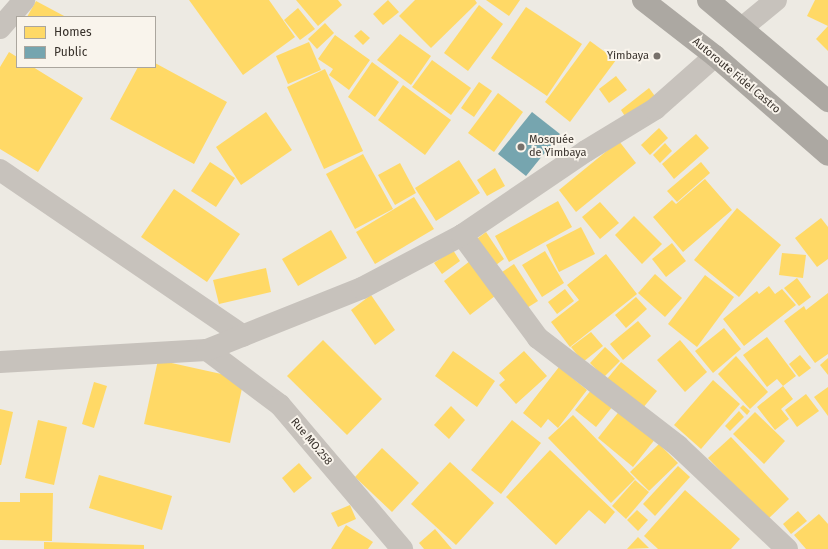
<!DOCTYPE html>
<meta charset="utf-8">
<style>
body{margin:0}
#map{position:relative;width:828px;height:549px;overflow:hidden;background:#edeae3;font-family:"Fira Sans",sans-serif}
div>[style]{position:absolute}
.homes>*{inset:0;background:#ffd966}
.public>*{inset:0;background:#76a5af}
.minor>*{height:22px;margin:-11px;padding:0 11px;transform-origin:11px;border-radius:11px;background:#c7c2bc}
.trunk>*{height:22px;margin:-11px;padding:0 11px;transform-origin:11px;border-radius:11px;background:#aca8a2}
.dots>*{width:11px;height:11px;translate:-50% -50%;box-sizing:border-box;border:2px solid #f9f4ec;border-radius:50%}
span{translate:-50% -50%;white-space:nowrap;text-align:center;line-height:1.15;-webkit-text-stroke:4px #f9f4ec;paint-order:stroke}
.poi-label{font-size:11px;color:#37302a}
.right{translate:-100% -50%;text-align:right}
.left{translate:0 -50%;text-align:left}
.street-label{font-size:11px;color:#37302a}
.legend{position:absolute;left:16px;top:16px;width:140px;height:52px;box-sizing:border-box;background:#f9f4ec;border:1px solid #aba69e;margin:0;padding:5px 7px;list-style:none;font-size:12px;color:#37302a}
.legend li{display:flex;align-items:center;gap:8px;height:20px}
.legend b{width:20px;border:1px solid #aba69e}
</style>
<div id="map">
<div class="homes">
<div style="clip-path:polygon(189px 0,269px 0,295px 37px,243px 75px)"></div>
<div style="clip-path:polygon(296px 0,338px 0,342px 5px,318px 26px)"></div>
<div style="clip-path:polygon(388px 0,399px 12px,383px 25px,373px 14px)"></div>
<div style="clip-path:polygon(415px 0,475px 0,477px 3px,431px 48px,399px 16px)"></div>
<div style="clip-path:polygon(486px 0,520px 0,509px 16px)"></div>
<div style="clip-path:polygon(815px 0,828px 0,828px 26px,807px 16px)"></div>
<div style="clip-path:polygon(36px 1px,66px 17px,27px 17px)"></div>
<div style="clip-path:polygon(479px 5px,503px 24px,468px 71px,444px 53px)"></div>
<div style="clip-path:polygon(526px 7px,582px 44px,547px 96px,491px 58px)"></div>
<div style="clip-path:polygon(298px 8px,315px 29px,300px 40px,284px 20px)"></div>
<div style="clip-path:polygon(325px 23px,334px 33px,317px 49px,308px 39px)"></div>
<div style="clip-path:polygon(828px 26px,828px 51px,816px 39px)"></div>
<div style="clip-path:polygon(361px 30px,370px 38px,363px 45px,354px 36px)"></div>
<div style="clip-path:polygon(400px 34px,431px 56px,411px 85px,377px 60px)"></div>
<div style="clip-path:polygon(335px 35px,370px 60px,349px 90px,329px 75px,333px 69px,318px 59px)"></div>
<div style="clip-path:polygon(590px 41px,616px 60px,570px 122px,545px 102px)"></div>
<div style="clip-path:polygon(309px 42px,321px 70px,288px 84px,276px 56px)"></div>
<div style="clip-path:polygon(9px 52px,17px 57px,17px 67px,33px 67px,83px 98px,38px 172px,0 149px,0 67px)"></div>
<div style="clip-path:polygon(432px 60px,471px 88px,451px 115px,412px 87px)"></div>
<div style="clip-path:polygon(372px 62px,399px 82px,375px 117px,348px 97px)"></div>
<div style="clip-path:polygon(155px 63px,227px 102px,194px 164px,110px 119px,138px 67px,155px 67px)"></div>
<div style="clip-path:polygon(325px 69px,363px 151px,324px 169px,287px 87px)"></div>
<div style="clip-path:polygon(616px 76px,627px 90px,609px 103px,599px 89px)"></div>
<div style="clip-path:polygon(479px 82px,492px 91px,474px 117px,461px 108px)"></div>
<div style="clip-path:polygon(403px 85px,451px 120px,425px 155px,378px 120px)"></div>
<div style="clip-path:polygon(649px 88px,657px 99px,628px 121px,621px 110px)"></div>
<div style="clip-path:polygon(498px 93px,523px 112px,494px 152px,468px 133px)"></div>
<div style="clip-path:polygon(266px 112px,292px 150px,241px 185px,216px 147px)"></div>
<div style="clip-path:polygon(659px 128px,668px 138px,650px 155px,641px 145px)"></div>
<div style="clip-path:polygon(696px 134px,709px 148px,674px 179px,662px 164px)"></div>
<div style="clip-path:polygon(619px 141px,636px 163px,576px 212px,559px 190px)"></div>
<div style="clip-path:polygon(665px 143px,672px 151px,660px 163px,653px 155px)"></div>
<div style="clip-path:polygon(363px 154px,393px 209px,355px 229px,326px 174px)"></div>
<div style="clip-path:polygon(459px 160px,480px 193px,436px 221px,415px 188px)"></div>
<div style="clip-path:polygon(210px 162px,235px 178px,216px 207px,191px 191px)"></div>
<div style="clip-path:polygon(701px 162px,710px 173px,677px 202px,667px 191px)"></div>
<div style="clip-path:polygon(400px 163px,416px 193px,395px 205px,378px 175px)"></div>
<div style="clip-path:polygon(495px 168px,505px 186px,487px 196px,477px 180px)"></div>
<div style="clip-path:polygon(705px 179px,732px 210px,683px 252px,653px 217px,672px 200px,676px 204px)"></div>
<div style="clip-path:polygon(174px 189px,240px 234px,207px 282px,141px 237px)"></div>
<div style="clip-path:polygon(414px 197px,434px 229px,375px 264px,356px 232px)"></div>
<div style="clip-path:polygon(558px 201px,572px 227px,509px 262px,495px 236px)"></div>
<div style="clip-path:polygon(600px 202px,619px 223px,600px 239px,582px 217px)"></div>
<div style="clip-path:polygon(737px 208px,781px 245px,739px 297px,694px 260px)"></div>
<div style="clip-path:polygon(634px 216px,662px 244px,642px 264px,615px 235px)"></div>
<div style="clip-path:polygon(821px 218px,828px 227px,828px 259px,817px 267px,795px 238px)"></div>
<div style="clip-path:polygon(581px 227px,595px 254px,559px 272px,546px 245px)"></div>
<div style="clip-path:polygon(331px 230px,347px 258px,298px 286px,282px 259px)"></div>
<div style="clip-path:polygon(486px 232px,504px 259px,492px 268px,474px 241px)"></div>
<div style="clip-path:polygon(672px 243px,686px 261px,666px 277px,652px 259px)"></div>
<div style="clip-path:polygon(453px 250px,460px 261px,442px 274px,434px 263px)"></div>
<div style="clip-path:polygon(545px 251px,564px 283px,542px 297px,522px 265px)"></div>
<div style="clip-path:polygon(782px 253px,806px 255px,803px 278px,779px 275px)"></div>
<div style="clip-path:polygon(606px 254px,637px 294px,570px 347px,551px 322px,579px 300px,567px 285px)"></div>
<div style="clip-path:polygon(470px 261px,495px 296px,470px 315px,444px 281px)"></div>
<div style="clip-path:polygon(514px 264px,538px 301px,522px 311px,499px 274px)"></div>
<div style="clip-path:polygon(266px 268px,271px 292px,219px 304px,213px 280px)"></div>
<div style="clip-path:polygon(655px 274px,682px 298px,665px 317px,638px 293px)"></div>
<div style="clip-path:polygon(705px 275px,734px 297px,697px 347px,668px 324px)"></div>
<div style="clip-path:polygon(797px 278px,811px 297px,799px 306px,784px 288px)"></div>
<div style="clip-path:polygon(769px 286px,775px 294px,782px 289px,796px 305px,744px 346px,723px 319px,757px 291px,759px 294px)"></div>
<div style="clip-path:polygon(565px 289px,574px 301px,557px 314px,548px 302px)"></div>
<div style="clip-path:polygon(828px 293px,828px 354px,815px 363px,784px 321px,804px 306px,806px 310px)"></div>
<div style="clip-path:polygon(371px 295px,395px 330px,375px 345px,351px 310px)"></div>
<div style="clip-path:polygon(636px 297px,647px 309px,626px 328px,615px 315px)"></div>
<div style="clip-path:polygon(638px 321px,651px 336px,623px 360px,610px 344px)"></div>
<div style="clip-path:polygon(724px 328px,741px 349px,713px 373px,695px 351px)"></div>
<div style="clip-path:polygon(591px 332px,603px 346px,583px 362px,571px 347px)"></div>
<div style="clip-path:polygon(767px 337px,796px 376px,783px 386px,777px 379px,767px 387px,743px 355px)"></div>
<div style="clip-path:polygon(323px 340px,382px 399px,347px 435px,287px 376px)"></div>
<div style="clip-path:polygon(680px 340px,707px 372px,685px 392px,657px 360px)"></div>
<div style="clip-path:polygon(605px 347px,620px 361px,604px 377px,590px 363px)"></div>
<div style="clip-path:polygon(453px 351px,495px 381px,477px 407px,435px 376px)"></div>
<div style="clip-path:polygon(524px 351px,547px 376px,516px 404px,499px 385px,505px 380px,499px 373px)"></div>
<div style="clip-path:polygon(800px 355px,811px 368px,799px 377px,789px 364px)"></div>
<div style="clip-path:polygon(736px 356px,768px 392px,750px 409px,718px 374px)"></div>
<div style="clip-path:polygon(828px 358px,828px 375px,820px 365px)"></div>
<div style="clip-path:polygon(158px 360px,244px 379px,230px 443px,144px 424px)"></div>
<div style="clip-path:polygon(621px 362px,657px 391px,642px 409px,607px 379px)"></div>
<div style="clip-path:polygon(559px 367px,587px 390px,558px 428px,548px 419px,541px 428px,523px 413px)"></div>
<div style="clip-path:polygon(713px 380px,740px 404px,701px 449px,674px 425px)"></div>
<div style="clip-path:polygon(94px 382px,107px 386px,94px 428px,82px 424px)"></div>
<div style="clip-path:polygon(783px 386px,793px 399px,781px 409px,789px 419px,775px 430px,757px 407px)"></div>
<div style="clip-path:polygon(828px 387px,828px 416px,814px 397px)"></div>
<div style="clip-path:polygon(592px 389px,613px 406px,596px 427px,575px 410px)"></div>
<div style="clip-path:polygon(806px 394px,819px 411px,797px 427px,785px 410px)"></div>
<div style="clip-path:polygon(743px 405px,750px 411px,747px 415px,740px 408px)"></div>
<div style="clip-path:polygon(451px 406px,465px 420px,449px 439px,434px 425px)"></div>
<div style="clip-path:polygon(0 409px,13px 412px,1px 465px,0 465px)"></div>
<div style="clip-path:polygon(621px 409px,656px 438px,633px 467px,598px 438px)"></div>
<div style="clip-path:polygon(739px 411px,744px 417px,730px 431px,725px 426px)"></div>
<div style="clip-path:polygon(755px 412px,785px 441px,764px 464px,733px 434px)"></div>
<div style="clip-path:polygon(573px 415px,635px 479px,611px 503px,548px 438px)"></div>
<div style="clip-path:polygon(38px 420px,67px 427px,54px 485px,25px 478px)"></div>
<div style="clip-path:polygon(512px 420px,541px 443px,501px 494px,471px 470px)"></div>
<div style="clip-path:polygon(731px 437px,789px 499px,767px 520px,708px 458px)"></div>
<div style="clip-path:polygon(659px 444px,678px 463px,649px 491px,630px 472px)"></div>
<div style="clip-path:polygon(382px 448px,419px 483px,392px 512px,355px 477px)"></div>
<div style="clip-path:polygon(550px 450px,615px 512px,605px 524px,589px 510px,556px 545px,506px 497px)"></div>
<div style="clip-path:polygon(450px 462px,494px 503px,456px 545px,411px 504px)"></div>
<div style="clip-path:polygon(299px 463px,312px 478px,294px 493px,282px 478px)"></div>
<div style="clip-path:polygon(678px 466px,690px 477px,655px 516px,643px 504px)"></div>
<div style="clip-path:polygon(99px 475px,172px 496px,162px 530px,89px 508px)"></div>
<div style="clip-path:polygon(635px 480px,649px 492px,626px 519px,612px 506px)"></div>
<div style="clip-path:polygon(685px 490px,740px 539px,731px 549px,658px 549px,644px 536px)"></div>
<div style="clip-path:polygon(20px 493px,53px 493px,52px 541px,0 540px,0 502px,20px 502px)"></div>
<div style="clip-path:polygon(350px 505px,356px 519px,338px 527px,331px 513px)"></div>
<div style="clip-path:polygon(637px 510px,648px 520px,638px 531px,627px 520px)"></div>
<div style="clip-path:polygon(798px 511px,807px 521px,791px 534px,783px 524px)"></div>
<div style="clip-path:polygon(819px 514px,828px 524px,828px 549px,806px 549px,794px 535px)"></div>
<div style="clip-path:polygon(346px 525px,373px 542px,368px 549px,331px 549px)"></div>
<div style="clip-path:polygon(435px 529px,452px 549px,424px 549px,419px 543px)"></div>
<div style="clip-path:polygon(638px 537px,649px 548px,627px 549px)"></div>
<div style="clip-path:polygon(44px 542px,144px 545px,144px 549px,44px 549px)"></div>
</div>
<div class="public">
<div style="clip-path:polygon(532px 112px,560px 134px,526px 176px,498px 154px)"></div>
</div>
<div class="minor">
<div style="left:0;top:28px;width:37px;rotate:-49deg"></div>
<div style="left:742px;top:28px;width:44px;rotate:-39.5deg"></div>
<div style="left:0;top:170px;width:294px;rotate:34.3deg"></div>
<div style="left:462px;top:235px;width:128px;rotate:53.6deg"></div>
<div style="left:538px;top:338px;width:177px;rotate:37.6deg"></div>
<div style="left:678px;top:446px;width:150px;rotate:43.4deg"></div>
<div style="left:207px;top:350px;width:91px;rotate:37deg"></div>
<div style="left:280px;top:405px;width:189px;rotate:49.7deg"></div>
<div style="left:0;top:362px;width:207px;rotate:-3.3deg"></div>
<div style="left:207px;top:350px;width:167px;rotate:-21.8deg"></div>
<div style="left:362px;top:288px;width:113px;rotate:-27.9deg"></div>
<div style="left:462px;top:235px;width:150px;rotate:-34.1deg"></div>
<div style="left:586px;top:151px;width:81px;rotate:-31.3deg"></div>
<div style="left:655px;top:109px;width:80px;rotate:-41.5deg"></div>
</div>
<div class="trunk">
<div style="left:643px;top:0;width:91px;rotate:37.9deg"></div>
<div style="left:715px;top:56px;width:150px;rotate:41.2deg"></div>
<div style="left:708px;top:0;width:157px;rotate:40.1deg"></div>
</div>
<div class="dots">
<div style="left:657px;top:56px;background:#77716b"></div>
<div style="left:521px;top:147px;background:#77716b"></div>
</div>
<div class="poi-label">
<span class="right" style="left:649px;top:56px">Yimbaya</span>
<span class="left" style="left:529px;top:147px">Mosquée<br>de Yimbaya</span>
</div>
<div class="street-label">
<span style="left:736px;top:76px;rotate:40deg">Autoroute Fidel Castro</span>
<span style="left:311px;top:442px;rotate:50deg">Rue MO.258</span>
</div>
<ul class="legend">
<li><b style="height:11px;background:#ffd966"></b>Homes</li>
<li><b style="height:11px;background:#76a5af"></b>Public</li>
</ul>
</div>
